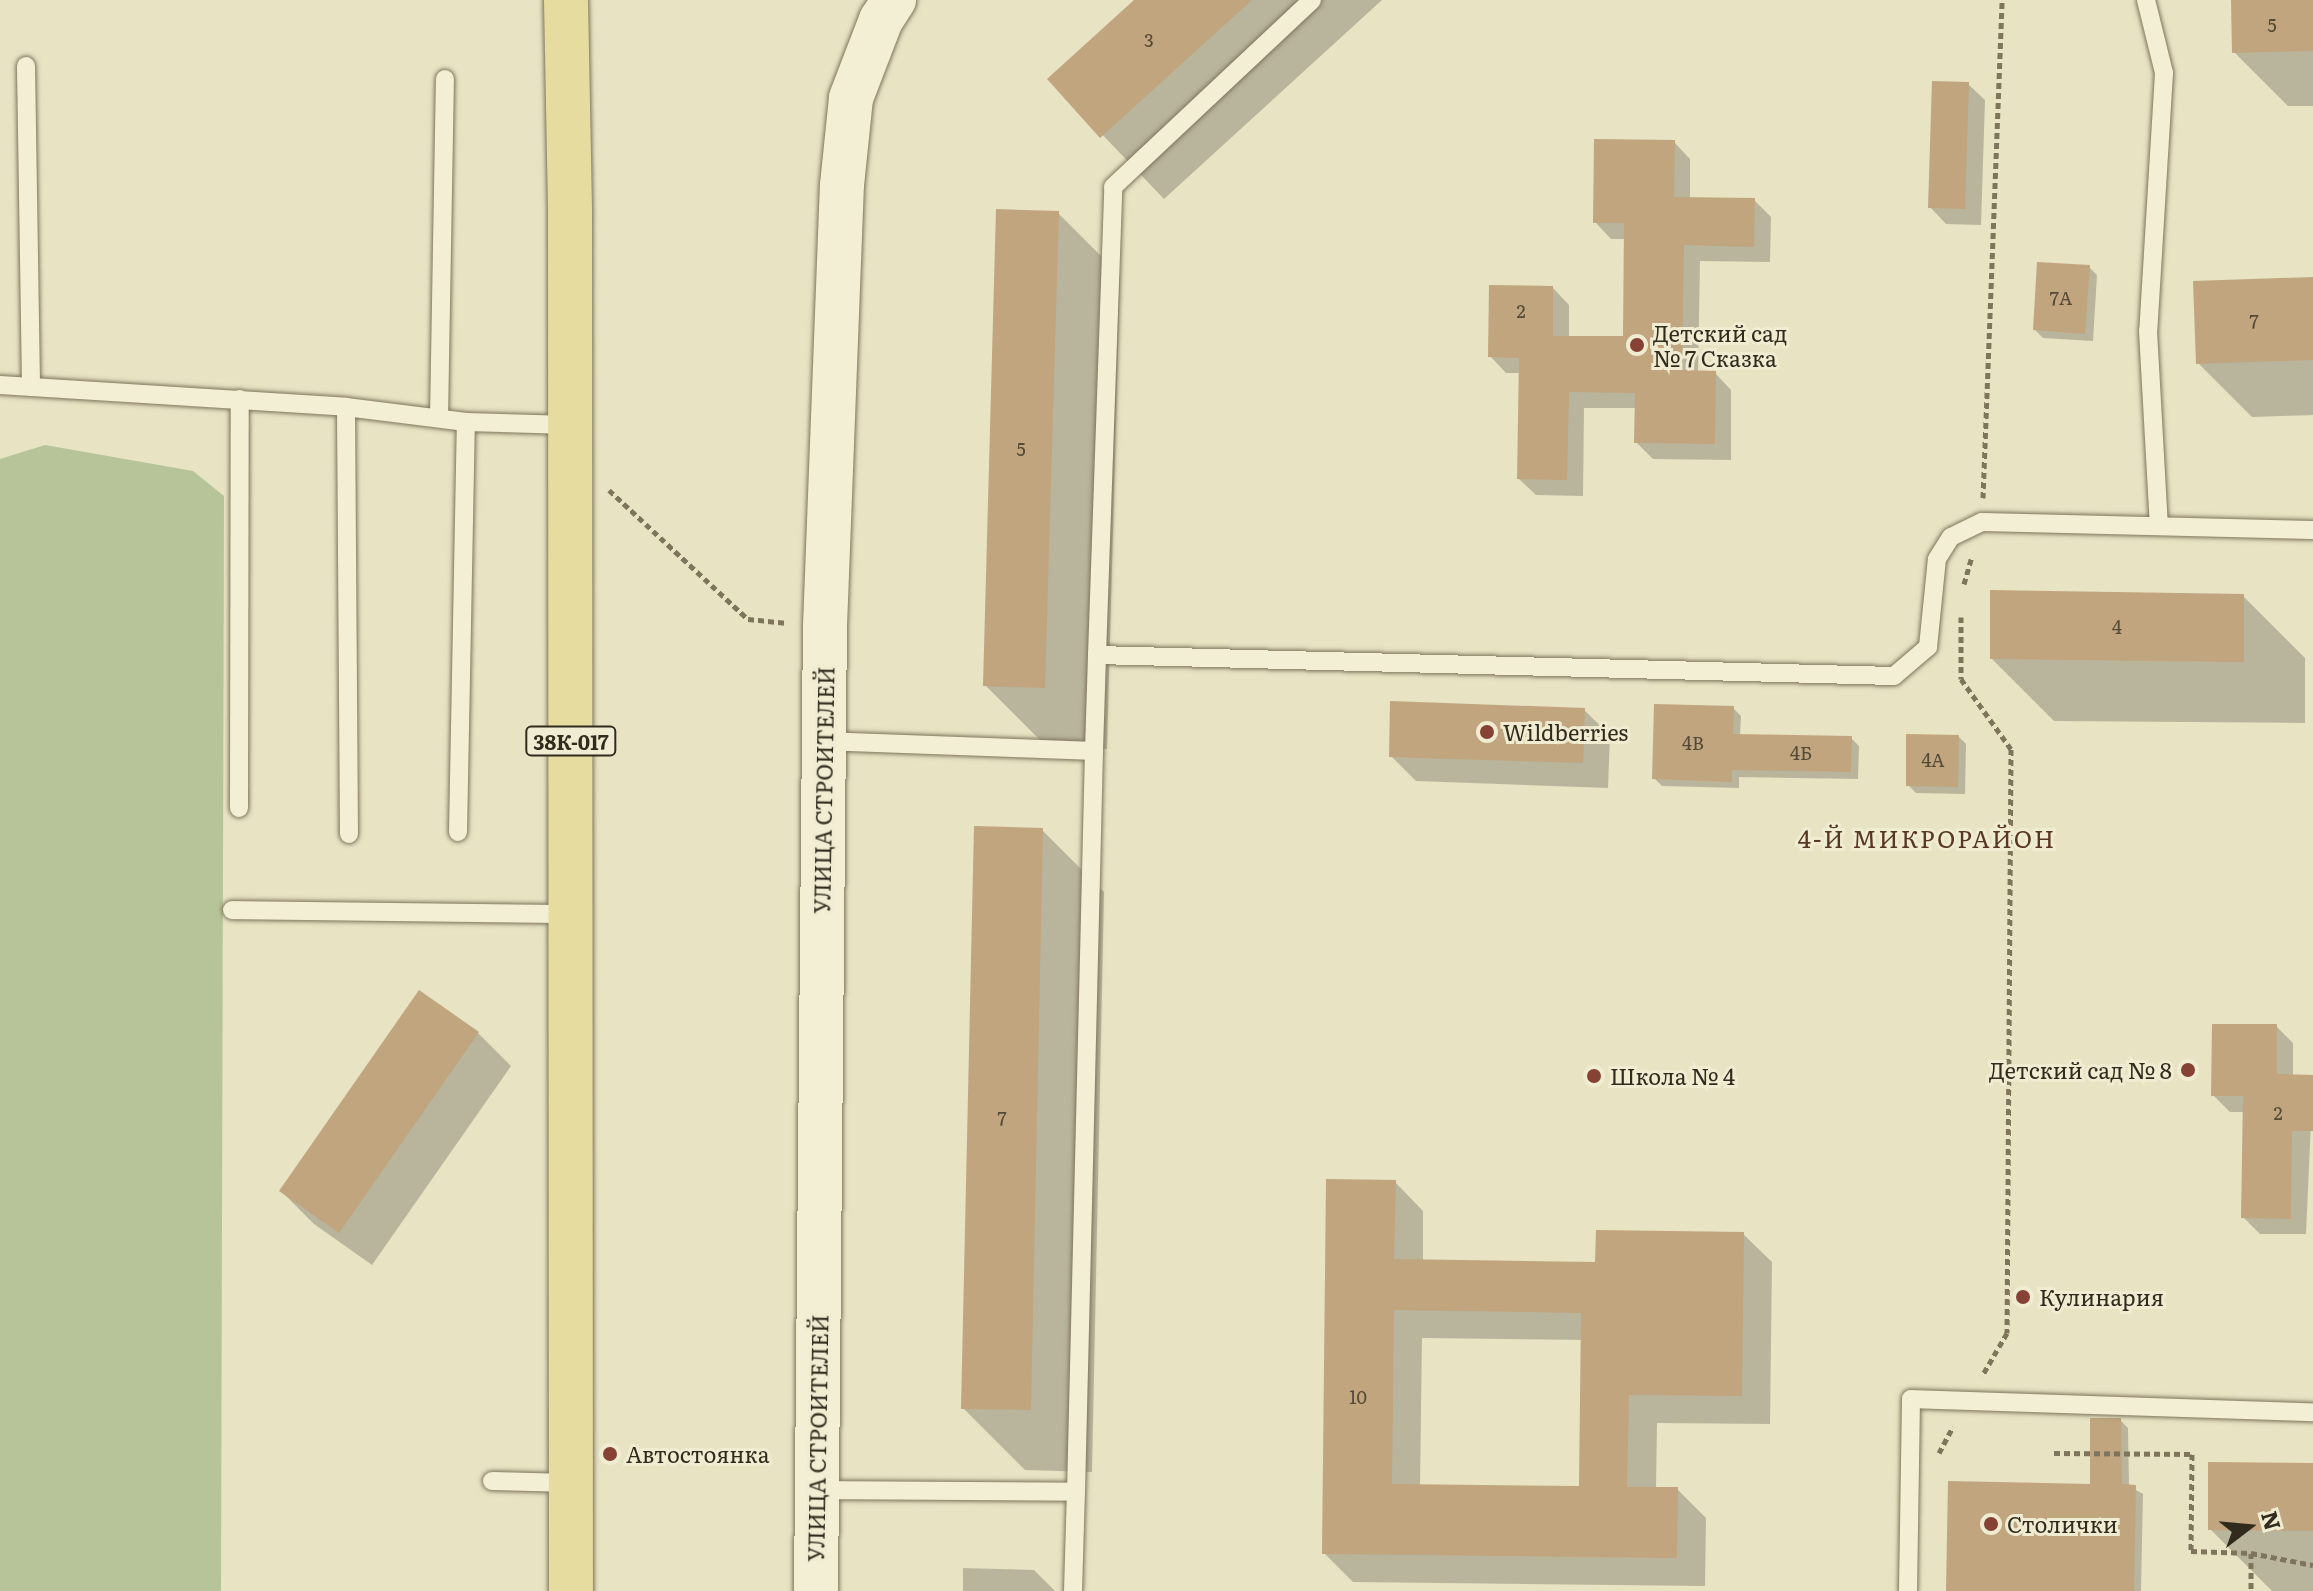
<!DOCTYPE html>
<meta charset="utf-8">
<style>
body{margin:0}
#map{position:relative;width:2313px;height:1591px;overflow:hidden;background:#e7e3c3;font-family:Literata,serif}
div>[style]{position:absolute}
.green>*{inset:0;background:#b7c499}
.shadow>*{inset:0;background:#0003}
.building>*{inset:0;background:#c0a57e}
.path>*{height:5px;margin-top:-2.5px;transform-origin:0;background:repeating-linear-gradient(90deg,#7f755c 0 6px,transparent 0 10px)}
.roads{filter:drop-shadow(0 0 2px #7f755c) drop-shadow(0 0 2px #7f755c)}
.service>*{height:18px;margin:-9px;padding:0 9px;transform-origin:9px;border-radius:9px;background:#f3efd5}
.tertiary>*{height:44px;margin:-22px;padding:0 22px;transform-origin:22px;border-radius:22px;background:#f3efd5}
.primary>*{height:44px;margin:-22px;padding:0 22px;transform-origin:22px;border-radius:22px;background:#e6dc9f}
.dots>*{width:22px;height:22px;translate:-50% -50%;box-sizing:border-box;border:4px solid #f0ecd2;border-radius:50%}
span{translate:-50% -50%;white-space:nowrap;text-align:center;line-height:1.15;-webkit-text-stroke:6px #f0ecd2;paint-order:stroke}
.number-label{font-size:18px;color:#554a36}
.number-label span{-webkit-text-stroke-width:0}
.shield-label span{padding:2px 6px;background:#f0ecd2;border:2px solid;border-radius:6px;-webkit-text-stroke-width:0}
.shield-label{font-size:20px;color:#312b1e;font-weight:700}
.poi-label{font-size:22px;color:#312b1e}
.left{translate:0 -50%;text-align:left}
.right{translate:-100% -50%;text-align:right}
.street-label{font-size:22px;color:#312b1e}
.neighbourhood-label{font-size:24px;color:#583724;letter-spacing:2px}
.north{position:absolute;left:2209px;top:1487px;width:80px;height:80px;-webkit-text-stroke:6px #f0ecd2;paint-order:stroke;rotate:74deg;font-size:22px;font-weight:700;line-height:32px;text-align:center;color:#312b1e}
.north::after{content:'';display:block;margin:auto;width:28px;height:36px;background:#312b1e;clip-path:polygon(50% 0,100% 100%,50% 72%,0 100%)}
</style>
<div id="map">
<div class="green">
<div style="clip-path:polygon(45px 445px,193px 471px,224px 496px,221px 1591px,0 1591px,0 459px)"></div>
</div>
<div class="shadow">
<div style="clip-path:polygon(1137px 0,1382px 0,1164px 199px,1049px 79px)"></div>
<div style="clip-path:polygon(2233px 0,2313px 0,2313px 106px,2288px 106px,2234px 52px)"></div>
<div style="clip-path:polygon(1968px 84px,1985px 100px,1981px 225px,1946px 224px,1930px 207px)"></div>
<div style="clip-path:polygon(1674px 142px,1690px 159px,1690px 199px,1754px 200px,1771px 217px,1770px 262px,1700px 261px,1698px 373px,1715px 373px,1731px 390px,1731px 460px,1653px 459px,1636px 442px,1637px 408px,1584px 408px,1583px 496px,1536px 495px,1519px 479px,1521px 373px,1506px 373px,1490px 356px,1553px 288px,1569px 305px,1569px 338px,1625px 338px,1626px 239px,1611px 239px,1595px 222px)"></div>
<div style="clip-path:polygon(1058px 213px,1120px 275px,1107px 749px,1047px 747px,985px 685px)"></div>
<div style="clip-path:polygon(2089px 267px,2097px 275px,2093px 341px,2043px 338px,2035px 330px)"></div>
<div style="clip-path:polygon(2313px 279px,2313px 415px,2252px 417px,2198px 363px)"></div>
<div style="clip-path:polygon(2243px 596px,2305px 658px,2305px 723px,2054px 721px,1992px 659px)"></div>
<div style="clip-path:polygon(1733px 708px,1741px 716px,1740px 736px,1851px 738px,1859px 746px,1858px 779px,1739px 777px,1739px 788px,1662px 786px,1654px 778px)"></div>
<div style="clip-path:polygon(1584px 710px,1610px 735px,1608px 788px,1416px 781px,1391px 756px)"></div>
<div style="clip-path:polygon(1959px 737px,1966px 744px,1965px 794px,1916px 793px,1908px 785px)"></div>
<div style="clip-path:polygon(1042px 830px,1104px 892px,1092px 1472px,1025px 1470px,963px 1408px)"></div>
<div style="clip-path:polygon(2276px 1026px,2293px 1043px,2293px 1076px,2313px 1077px,2306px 1234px,2260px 1234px,2243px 1217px,2244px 1112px,2230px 1112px,2213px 1095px)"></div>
<div style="clip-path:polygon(478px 1033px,511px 1066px,372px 1265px,314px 1224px,281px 1191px)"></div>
<div style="clip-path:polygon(evenodd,1395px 1182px,1423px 1211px,1423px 1262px,1597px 1264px,1743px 1234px,1772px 1262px,1770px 1424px,1657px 1423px,1656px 1489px,1677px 1489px,1706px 1518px,1705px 1586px,1353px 1582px,1324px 1553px,1395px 1182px,1422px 1338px,1583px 1340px,1581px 1488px,1420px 1486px,1422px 1338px)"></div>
<div style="clip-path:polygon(2120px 1420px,2128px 1428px,2129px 1486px,2143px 1494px,2141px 1591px,1948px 1591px,2092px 1486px)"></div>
<div style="clip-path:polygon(2313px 1465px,2313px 1591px,2272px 1591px,2210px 1529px)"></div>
<div style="clip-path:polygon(963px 1568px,1034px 1570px,1055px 1591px,963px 1591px)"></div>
</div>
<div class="building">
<div style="clip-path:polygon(1134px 0,1252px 0,1100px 138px,1047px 79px)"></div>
<div style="clip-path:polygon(2231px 0,2313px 0,2313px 51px,2232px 53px)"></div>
<div style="clip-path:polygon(1932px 81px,1969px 82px,1965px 209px,1928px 208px)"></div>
<div style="clip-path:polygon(1594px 139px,1675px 140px,1674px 197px,1755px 198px,1754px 247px,1684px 245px,1682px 370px,1716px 371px,1715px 444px,1634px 443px,1635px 393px,1569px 392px,1567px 480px,1517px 479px,1519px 358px,1488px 357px,1489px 285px,1553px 286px,1553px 336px,1623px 336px,1624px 223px,1593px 223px)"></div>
<div style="clip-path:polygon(996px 209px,1059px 211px,1045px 688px,983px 686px)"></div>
<div style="clip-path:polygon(2037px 262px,2090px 265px,2085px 334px,2033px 330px)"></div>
<div style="clip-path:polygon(2313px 277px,2313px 360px,2196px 364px,2193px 281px)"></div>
<div style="clip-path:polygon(1990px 590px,2244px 594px,2244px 662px,1990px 659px)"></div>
<div style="clip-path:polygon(1390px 701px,1585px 708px,1583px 763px,1389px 757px)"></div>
<div style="clip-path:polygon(1654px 704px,1734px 706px,1733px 734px,1852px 736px,1851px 772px,1732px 770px,1732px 782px,1652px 779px)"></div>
<div style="clip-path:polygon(1906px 734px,1959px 735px,1958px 787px,1906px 786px)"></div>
<div style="clip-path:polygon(974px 826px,1043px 828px,1031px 1410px,961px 1409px)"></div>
<div style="clip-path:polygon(419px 990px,479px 1032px,339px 1233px,279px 1191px)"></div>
<div style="clip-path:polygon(2212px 1024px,2277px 1024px,2277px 1074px,2313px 1075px,2313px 1131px,2292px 1131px,2291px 1219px,2241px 1218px,2243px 1096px,2211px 1096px)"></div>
<div style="clip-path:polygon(evenodd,1326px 1179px,1396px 1180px,1394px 1259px,1595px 1262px,1596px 1230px,1744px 1232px,1742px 1396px,1629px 1395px,1627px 1487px,1678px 1487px,1677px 1558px,1322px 1554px,1326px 1179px,1394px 1310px,1581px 1313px,1579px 1486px,1392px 1484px,1394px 1310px)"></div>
<div style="clip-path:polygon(2090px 1418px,2121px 1418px,2122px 1484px,2136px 1485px,2134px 1591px,1946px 1591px,1948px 1481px,2090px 1484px)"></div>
<div style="clip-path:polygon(2208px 1462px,2313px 1463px,2313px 1531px,2208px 1530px)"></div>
</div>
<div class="path">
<div style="left:609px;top:490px;width:190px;rotate:42.9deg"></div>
<div style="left:748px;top:619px;width:40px;rotate:5.7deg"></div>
<div style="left:1983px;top:498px;width:498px;rotate:-87.8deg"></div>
<div style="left:1964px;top:584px;width:26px;rotate:-74deg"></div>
<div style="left:1961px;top:617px;width:62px;rotate:90deg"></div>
<div style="left:1961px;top:679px;width:86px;rotate:54.5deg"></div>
<div style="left:2011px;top:749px;width:584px;rotate:90.39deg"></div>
<div style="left:2007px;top:1333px;width:50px;rotate:120.2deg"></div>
<div style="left:1939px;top:1453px;width:30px;rotate:-62deg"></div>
<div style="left:2054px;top:1453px;width:138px;rotate:0.4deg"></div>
<div style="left:2192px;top:1454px;width:97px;rotate:90.6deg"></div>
<div style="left:2191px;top:1551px;width:60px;rotate:1.9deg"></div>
<div style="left:2251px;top:1553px;width:38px;rotate:90deg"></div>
<div style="left:2251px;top:1553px;width:63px;rotate:11deg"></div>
</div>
<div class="roads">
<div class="service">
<div style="left:2146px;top:0;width:75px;rotate:76.1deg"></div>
<div style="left:2164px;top:73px;width:258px;rotate:93.5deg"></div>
<div style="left:2148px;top:331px;width:195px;rotate:86.8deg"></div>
<div style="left:26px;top:66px;width:321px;rotate:89.1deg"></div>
<div style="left:0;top:385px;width:347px;rotate:3.6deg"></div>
<div style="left:346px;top:407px;width:121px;rotate:7.1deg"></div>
<div style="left:466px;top:422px;width:104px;rotate:1.7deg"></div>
<div style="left:346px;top:407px;width:427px;rotate:89.6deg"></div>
<div style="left:439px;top:418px;width:339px;rotate:-89deg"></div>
<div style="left:1097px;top:655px;width:468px;rotate:-88deg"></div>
<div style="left:1113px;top:187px;width:273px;rotate:-43.2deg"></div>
<div style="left:824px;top:741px;width:270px;rotate:2.1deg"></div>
<div style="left:1094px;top:751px;width:96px;rotate:-88.2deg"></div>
<div style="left:1097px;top:655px;width:797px;rotate:1.51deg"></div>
<div style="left:1894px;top:676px;width:45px;rotate:-40.5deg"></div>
<div style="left:1928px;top:647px;width:88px;rotate:-84.2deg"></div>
<div style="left:1937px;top:559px;width:26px;rotate:-58deg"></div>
<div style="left:1951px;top:537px;width:34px;rotate:-26deg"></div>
<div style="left:1982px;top:522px;width:331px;rotate:1.4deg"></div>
<div style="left:239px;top:808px;width:409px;rotate:-89.9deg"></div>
<div style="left:458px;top:832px;width:410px;rotate:-88.9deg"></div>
<div style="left:232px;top:910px;width:339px;rotate:0.7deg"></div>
<div style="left:492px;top:1481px;width:79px;rotate:1.5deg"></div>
<div style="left:817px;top:1490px;width:259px;rotate:0.4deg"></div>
<div style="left:1076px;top:1492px;width:741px;rotate:-88.61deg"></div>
<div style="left:1073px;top:1591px;width:99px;rotate:-88.3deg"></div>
<div style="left:1908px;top:1591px;width:192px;rotate:-89.1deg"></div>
<div style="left:1911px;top:1399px;width:402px;rotate:1.9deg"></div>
</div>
<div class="tertiary">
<div style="left:816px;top:1591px;width:965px;rotate:-89.47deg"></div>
<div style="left:825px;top:626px;width:441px;rotate:-87.8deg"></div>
<div style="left:842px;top:185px;width:87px;rotate:-84.1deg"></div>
<div style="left:851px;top:98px;width:84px;rotate:-69deg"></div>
<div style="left:881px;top:20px;width:24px;rotate:-57deg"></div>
</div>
<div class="primary">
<div style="left:566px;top:0;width:213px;rotate:88.9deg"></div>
<div style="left:570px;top:213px;width:1378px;rotate:89.96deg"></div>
</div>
</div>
<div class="dots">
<div style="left:1637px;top:345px;background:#864234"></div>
<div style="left:1487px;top:732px;background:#864234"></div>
<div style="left:2188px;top:1070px;background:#864234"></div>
<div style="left:1594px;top:1076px;background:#864234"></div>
<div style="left:2023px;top:1297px;background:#864234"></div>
<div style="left:610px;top:1454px;background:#864234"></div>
<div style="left:1991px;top:1524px;background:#864234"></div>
</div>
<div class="number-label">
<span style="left:2272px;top:25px">5</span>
<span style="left:1149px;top:40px">3</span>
<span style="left:2061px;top:298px">7А</span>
<span style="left:1521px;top:311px">2</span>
<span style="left:2254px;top:321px">7</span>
<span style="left:1021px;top:449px">5</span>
<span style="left:2117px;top:627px">4</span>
<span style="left:1693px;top:743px">4В</span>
<span style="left:1801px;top:753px">4Б</span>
<span style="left:1933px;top:760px">4А</span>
<span style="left:2278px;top:1113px">2</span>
<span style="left:1002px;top:1118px">7</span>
<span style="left:1358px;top:1397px">10</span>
</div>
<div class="shield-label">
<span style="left:571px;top:741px">38К-017</span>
</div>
<div class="poi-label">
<span class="left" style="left:1653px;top:345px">Детский сад<br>№ 7 Сказка</span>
<span class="left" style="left:1503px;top:732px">Wildberries</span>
<span class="right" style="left:2172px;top:1070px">Детский сад № 8</span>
<span class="left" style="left:1610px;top:1076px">Школа № 4</span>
<span class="left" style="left:2039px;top:1297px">Кулинария</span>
<span class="left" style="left:626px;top:1454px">Автостоянка</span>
<span class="left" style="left:2007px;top:1524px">Столички</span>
</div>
<div class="street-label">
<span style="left:823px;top:790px;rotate:-89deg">УЛИЦА СТРОИТЕЛЕЙ</span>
<span style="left:817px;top:1438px;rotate:-89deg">УЛИЦА СТРОИТЕЛЕЙ</span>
</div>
<div class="neighbourhood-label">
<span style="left:1927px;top:838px">4-Й МИКРОРАЙОН</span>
</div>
<div class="north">N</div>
</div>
